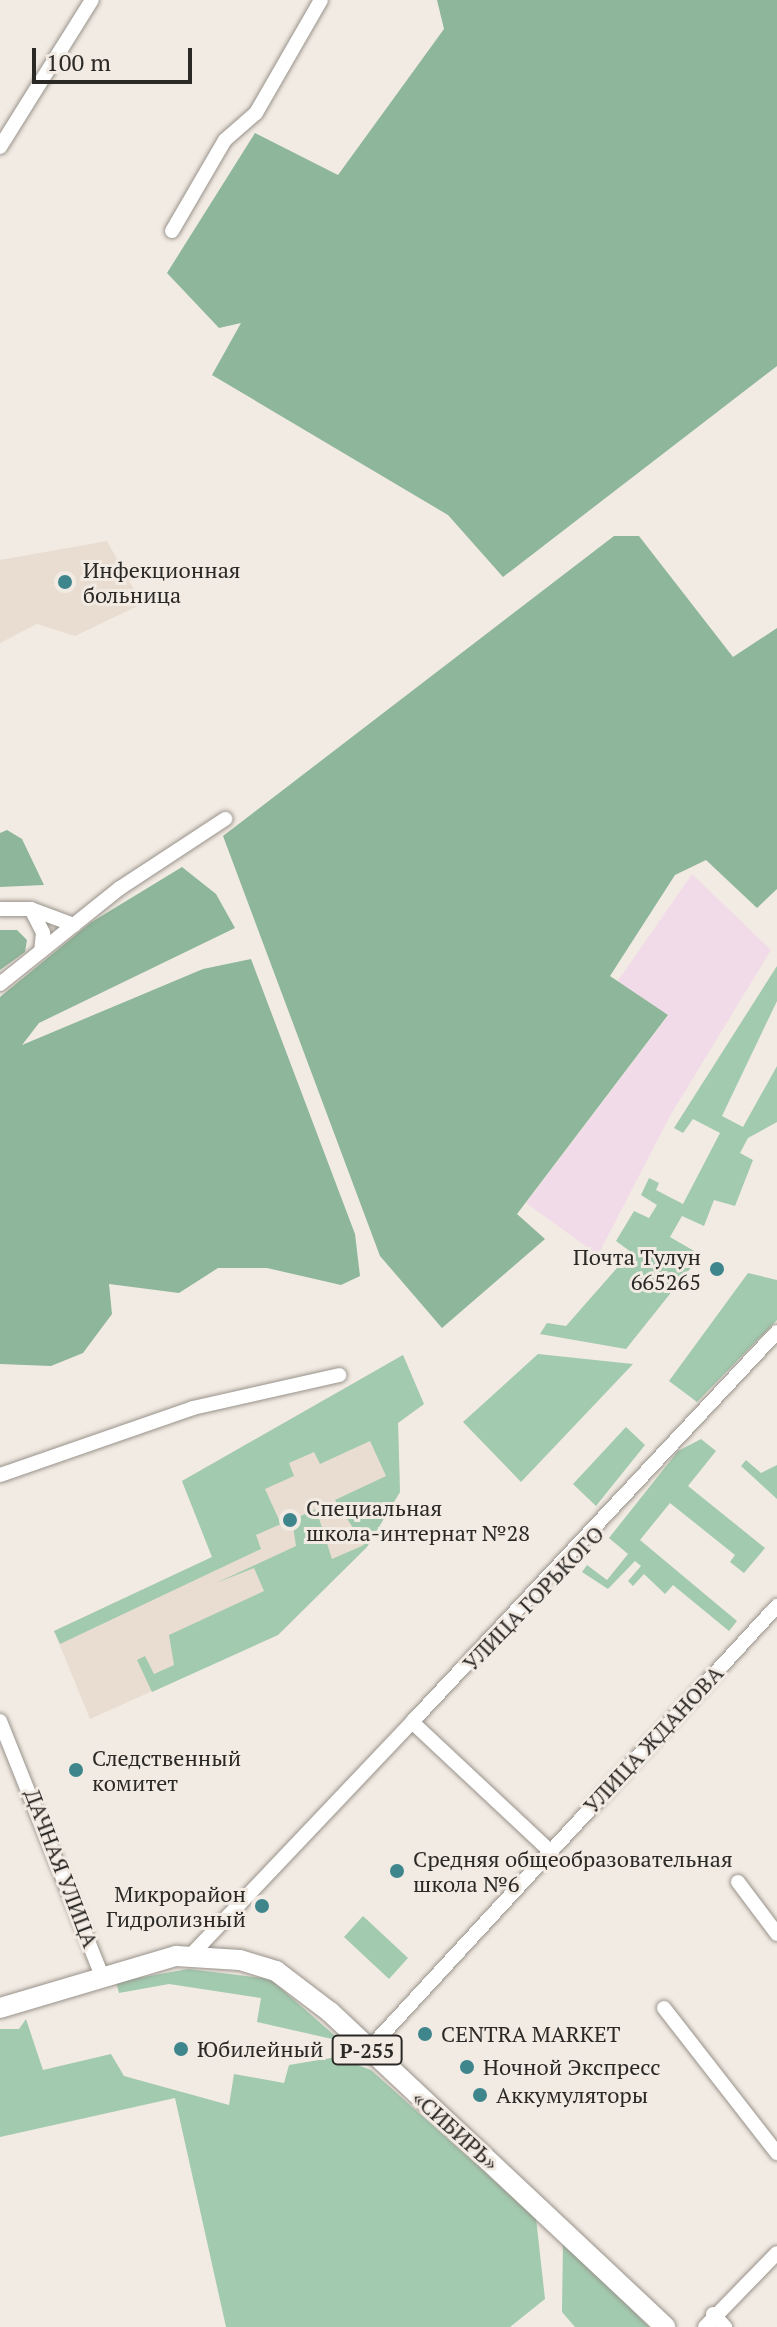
<!DOCTYPE html>
<meta charset="utf-8">
<style>
body{margin:0}
#map{position:relative;width:777px;height:2327px;overflow:hidden;background:#f2ebe3;font-family:"PT Serif",serif}
div>[style]{position:absolute}
.industrial>*{inset:0;background:#f1dbe8}
.built>*{inset:0;background:#e9ddd1}
.green>*{inset:0;background:#a2caaf}
.forest>*{inset:0;background:#8db69a}
.roads{filter:drop-shadow(0 0 2px #98928b) drop-shadow(0 0 2px #98928b)}
.minor>*{height:14px;margin:-7px;padding:0 7px;transform-origin:7px;border-radius:7px;background:#fff}
.highway>*{height:20px;margin:-10px;padding:0 10px;transform-origin:10px;border-radius:10px;background:#fff}
.dots>*{width:22px;height:22px;translate:-50% -50%;box-sizing:border-box;border:4px solid #f2ebe3;border-radius:50%}
span{translate:-50% -50%;white-space:nowrap;text-align:center;line-height:1.15;-webkit-text-stroke:6px #f2ebe3;paint-order:stroke}
.shield-label span{padding:2px 6px;background:#f2ebe3;border:2px solid;border-radius:6px;-webkit-text-stroke-width:0}
.shield-label{font-size:20px;color:#2b2926;font-weight:700}
.poi-label{font-size:22px;color:#2b2926}
.left{translate:0 -50%;text-align:left}
.right{translate:-100% -50%;text-align:right}
.street-label{font-size:22px;color:#2b2926}
.scale{position:absolute;left:32px;top:48px;width:160px;height:36px;box-sizing:border-box;border:4px solid #2b2926;border-top:0;padding-left:10px;font-size:24px;line-height:28px;white-space:nowrap;color:#2b2926;-webkit-text-stroke:6px #f2ebe3;paint-order:stroke}
</style>
<div id="map">
<div class="industrial">
<div style="clip-path:polygon(692px 874px,771px 950px,670px 1116px,598px 1255px,526px 1203px,668px 1016px,617px 982px)"></div>
</div>
<div class="built">
<div style="clip-path:polygon(107px 541px,142px 604px,75px 636px,37px 624px,0 643px,0 560px)"></div>
<div style="clip-path:polygon(403px 1355px,424px 1404px,398px 1423px,400px 1492px,367px 1547px,278px 1635px,90px 1719px,54px 1631px,212px 1557px,182px 1481px)"></div>
</div>
<div class="green">
<div style="clip-path:polygon(777px 966px,777px 1001px,722px 1116px,743px 1127px,777px 1066px,777px 1122px,748px 1138px,740px 1153px,753px 1160px,735px 1206px,714px 1200px,704px 1226px,682px 1216px,670px 1237px,701px 1255px,626px 1349px,540px 1334px,547px 1323px,566px 1326px,631px 1252px,616px 1241px,634px 1211px,649px 1218px,657px 1205px,641px 1195px,649px 1178px,659px 1183px,656px 1190px,683px 1204px,720px 1133px,693px 1119px,683px 1133px,674px 1128px)"></div>
<div style="clip-path:polygon(748px 1273px,777px 1280px,777px 1320px,697px 1402px,669px 1381px)"></div>
<div style="clip-path:polygon(538px 1354px,633px 1364px,521px 1482px,463px 1422px)"></div>
<div style="clip-path:polygon(403px 1355px,424px 1404px,398px 1423px,400px 1492px,367px 1547px,278px 1635px,152px 1692px,137px 1660px,145px 1656px,154px 1674px,174px 1665px,169px 1635px,264px 1591px,254px 1568px,216px 1583px,296px 1546px,292px 1520px,316px 1509px,332px 1559px,364px 1545px,335px 1500px,386px 1476px,370px 1441px,320px 1464px,314px 1452px,289px 1463px,294px 1476px,265px 1489px,281px 1524px,256px 1535px,261px 1549px,60px 1644px,54px 1631px,212px 1557px,182px 1481px)"></div>
<div style="clip-path:polygon(626px 1427px,645px 1445px,596px 1506px,573px 1484px)"></div>
<div style="clip-path:polygon(701px 1439px,716px 1451px,688px 1486px,765px 1548px,744px 1573px,730px 1562px,735px 1555px,670px 1503px,640px 1540px,737px 1621px,729px 1631px,673px 1585px,665px 1594px,644px 1574px,633px 1586px,628px 1581px,641px 1566px,635px 1561px,608px 1589px,582px 1572px,587px 1565px,607px 1580px,628px 1554px,609px 1538px,678px 1451px)"></div>
<div style="clip-path:polygon(746px 1460px,761px 1473px,777px 1465px,777px 1499px,741px 1466px)"></div>
<div style="clip-path:polygon(363px 1916px,408px 1958px,389px 1979px,344px 1937px)"></div>
<div style="clip-path:polygon(188px 1969px,270px 1979px,341px 2041px,257px 2022px,261px 1998px,169px 1984px,119px 1993px,116px 1982px)"></div>
<div style="clip-path:polygon(26px 2019px,43px 2070px,111px 2054px,124px 2076px,229px 2105px,234px 2074px,284px 2083px,289px 2065px,337px 2057px,371px 2070px,536px 2218px,545px 2299px,510px 2327px,226px 2327px,175px 2098px,0 2137px,0 2029px,19px 2029px)"></div>
<div style="clip-path:polygon(563px 2241px,649px 2327px,575px 2327px,562px 2312px)"></div>
</div>
<div class="forest">
<div style="clip-path:polygon(437px 0,777px 0,777px 366px,503px 577px,448px 515px,212px 375px,241px 323px,219px 328px,167px 273px,255px 133px,338px 175px,444px 29px)"></div>
<div style="clip-path:polygon(614px 536px,639px 536px,733px 657px,777px 628px,777px 889px,757px 908px,706px 860px,675px 875px,610px 976px,668px 1015px,517px 1214px,545px 1239px,442px 1328px,380px 1256px,223px 836px)"></div>
<div style="clip-path:polygon(7px 830px,22px 839px,44px 885px,0 887px,0 833px)"></div>
<div style="clip-path:polygon(182px 867px,216px 894px,235px 928px,39px 1023px,22px 1045px,203px 969px,251px 959px,355px 1234px,360px 1276px,341px 1285px,267px 1268px,218px 1268px,179px 1293px,109px 1284px,112px 1314px,83px 1353px,51px 1366px,0 1364px,0 997px,90px 923px)"></div>
<div style="clip-path:polygon(0 930px,17px 930px,27px 940px,25px 952px,0 970px)"></div>
</div>
<div class="roads">
<div class="minor">
<div style="left:0;top:147px;width:173px;rotate:-58deg"></div>
<div style="left:172px;top:231px;width:105px;rotate:-59.8deg"></div>
<div style="left:225px;top:140px;width:41px;rotate:-41.1deg"></div>
<div style="left:256px;top:113px;width:130px;rotate:-60.1deg"></div>
<div style="left:0;top:909px;width:31px"></div>
<div style="left:31px;top:909px;width:46px;rotate:20.4deg"></div>
<div style="left:31px;top:909px;width:27px;rotate:63deg"></div>
<div style="left:43px;top:933px;width:18px;rotate:96deg"></div>
<div style="left:0;top:984px;width:154px;rotate:-38.7deg"></div>
<div style="left:120px;top:888px;width:126px;rotate:-33.3deg"></div>
<div style="left:0;top:1475px;width:204px;rotate:-19.1deg"></div>
<div style="left:193px;top:1408px;width:150px;rotate:-12.7deg"></div>
<div style="left:0;top:1721px;width:271px;rotate:68.2deg"></div>
<div style="left:550px;top:1851px;width:189px;rotate:-136.9deg"></div>
<div style="left:412px;top:1722px;width:534px;rotate:-46.9deg"></div>
<div style="left:738px;top:1882px;width:65px;rotate:53.1deg"></div>
<div style="left:192px;top:1954px;width:320px;rotate:-46.5deg"></div>
<div style="left:664px;top:2008px;width:184px;rotate:52.1deg"></div>
<div style="left:368px;top:2050px;width:604px;rotate:-47.35deg"></div>
<div style="left:713px;top:2314px;width:18px;rotate:47deg"></div>
<div style="left:705px;top:2327px;width:103px;rotate:-45.8deg"></div>
</div>
<div class="highway">
<div style="left:0;top:2008px;width:184px;rotate:-16.5deg"></div>
<div style="left:176px;top:1956px;width:64px;rotate:3.6deg"></div>
<div style="left:240px;top:1960px;width:38px;rotate:17deg"></div>
<div style="left:276px;top:1971px;width:68px;rotate:37.2deg"></div>
<div style="left:330px;top:2012px;width:460px;rotate:43.2deg"></div>
</div>
</div>
<div class="dots">
<div style="left:65px;top:582px;background:#3e868c"></div>
<div style="left:717px;top:1269px;background:#3e868c"></div>
<div style="left:290px;top:1520px;background:#3e868c"></div>
<div style="left:76px;top:1770px;background:#3e868c"></div>
<div style="left:397px;top:1871px;background:#3e868c"></div>
<div style="left:262px;top:1906px;background:#3e868c"></div>
<div style="left:425px;top:2034px;background:#3e868c"></div>
<div style="left:181px;top:2049px;background:#3e868c"></div>
<div style="left:467px;top:2067px;background:#3e868c"></div>
<div style="left:480px;top:2095px;background:#3e868c"></div>
</div>
<div class="shield-label">
<span style="left:367px;top:2050px">Р-255</span>
</div>
<div class="poi-label">
<span class="left" style="left:83px;top:582px">Инфекционная<br>больница</span>
<span class="right" style="left:701px;top:1269px">Почта Тулун<br>665265</span>
<span class="left" style="left:306px;top:1520px">Специальная<br>школа-интернат №28</span>
<span class="left" style="left:92px;top:1770px">Следственный<br>комитет</span>
<span class="left" style="left:413px;top:1871px">Средняя общеобразовательная<br>школа №6</span>
<span class="right" style="left:246px;top:1906px">Микрорайон<br>Гидролизный</span>
<span class="left" style="left:441px;top:2034px">CENTRA MARKET</span>
<span class="left" style="left:197px;top:2049px">Юбилейный</span>
<span class="left" style="left:483px;top:2067px">Ночной Экспресс</span>
<span class="left" style="left:496px;top:2095px">Аккумуляторы</span>
</div>
<div class="street-label">
<span style="left:533px;top:1598px;rotate:-46deg">УЛИЦА ГОРЬКОГО</span>
<span style="left:653px;top:1739px;rotate:-47deg">УЛИЦА ЖДАНОВА</span>
<span style="left:62px;top:1868px;rotate:69deg">ДАЧНАЯ УЛИЦА</span>
<span style="left:456px;top:2130px;rotate:42deg">«СИБИРЬ»</span>
</div>
<div class="scale">100 m</div>
</div>
